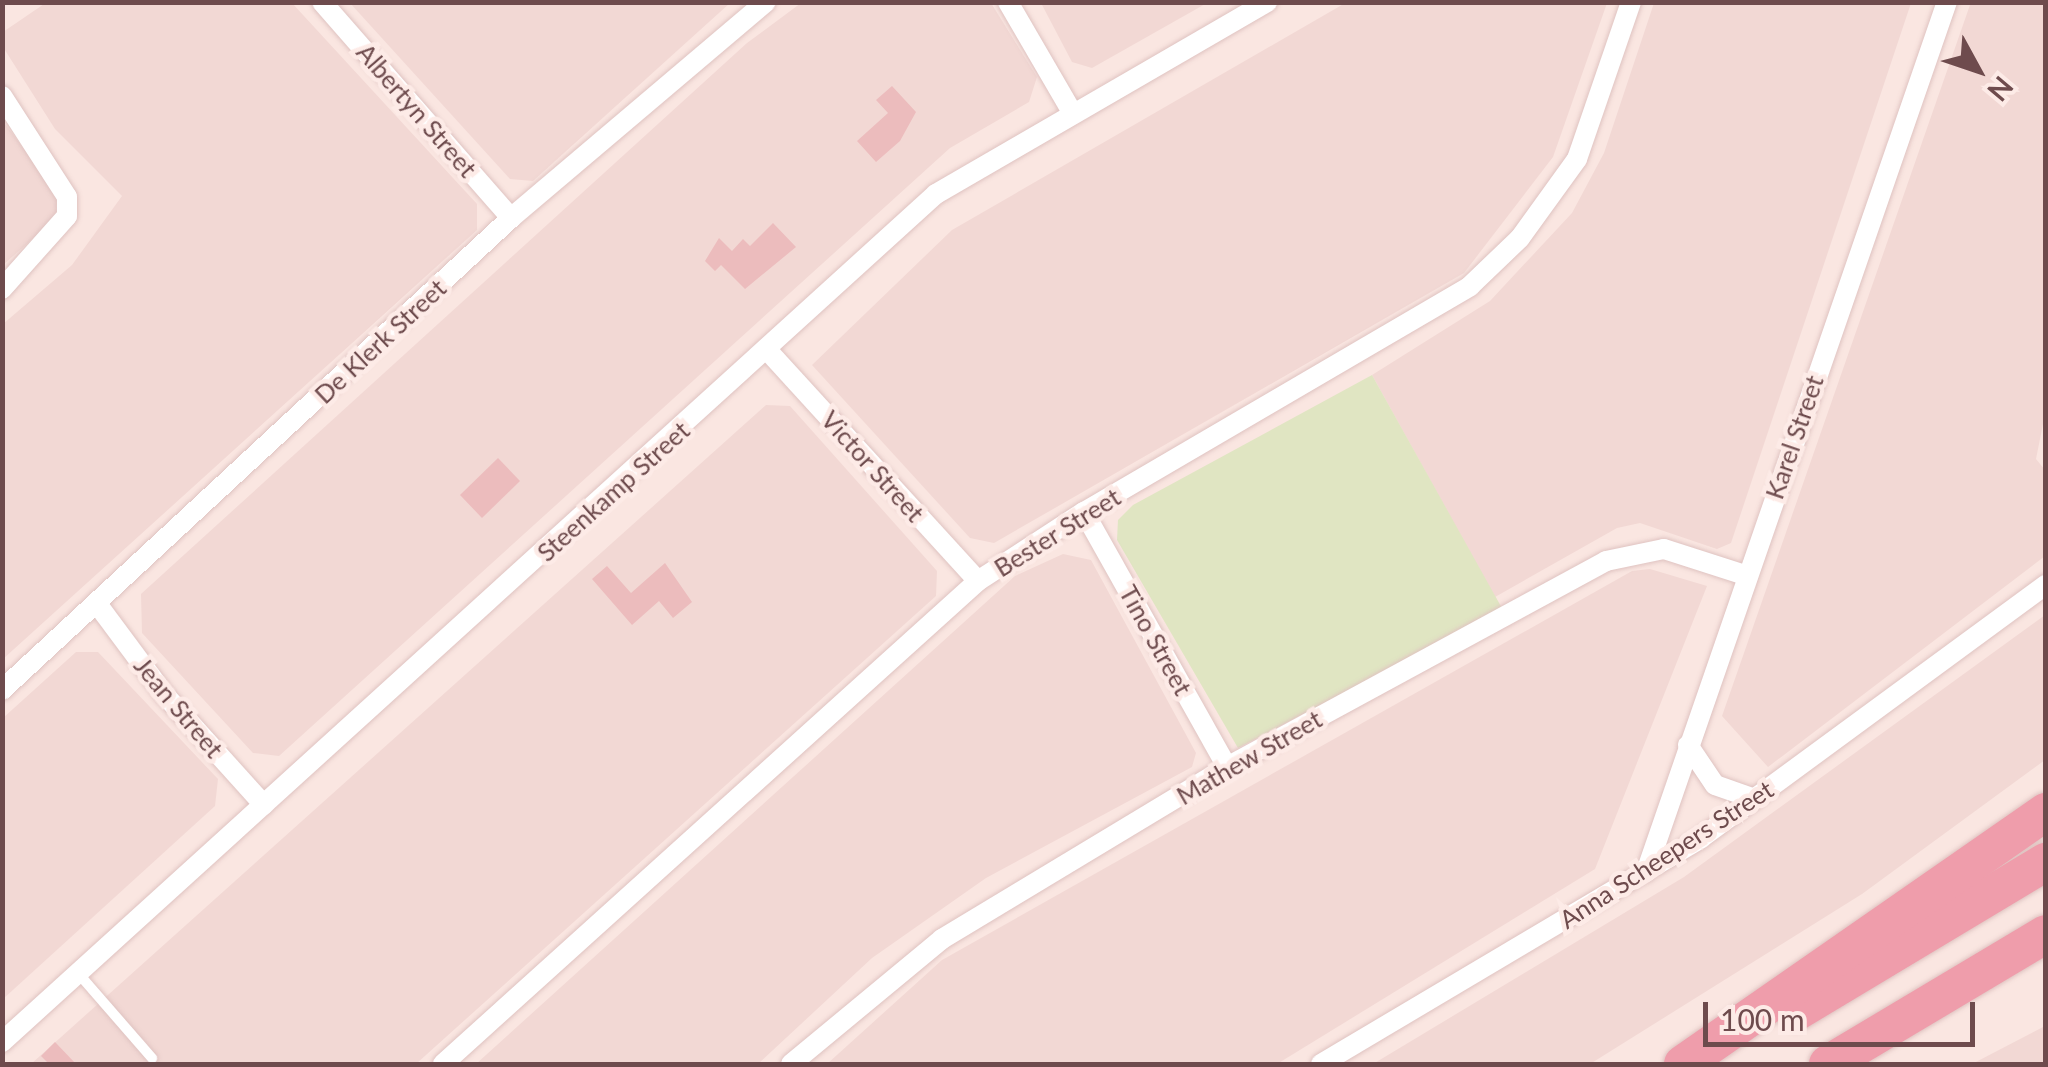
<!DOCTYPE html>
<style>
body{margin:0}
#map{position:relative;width:2048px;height:1067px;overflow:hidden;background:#fae6e1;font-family:Lato,sans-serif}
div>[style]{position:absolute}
.residential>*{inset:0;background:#f2d8d4}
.green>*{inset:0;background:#e0e5c2}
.building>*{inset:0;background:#ecbcbd}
.roads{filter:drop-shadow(0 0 2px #dfc3c1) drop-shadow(0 0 2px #dfc3c1)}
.lane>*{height:10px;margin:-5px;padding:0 5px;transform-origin:5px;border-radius:5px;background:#fff}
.street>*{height:20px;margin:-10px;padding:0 10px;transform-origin:10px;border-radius:10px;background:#fff}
.highway>*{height:38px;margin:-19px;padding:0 19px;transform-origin:19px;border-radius:19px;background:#ef9dab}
span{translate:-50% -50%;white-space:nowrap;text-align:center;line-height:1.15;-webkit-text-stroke:9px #fdebe7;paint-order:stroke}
.street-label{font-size:25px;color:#6e4b4d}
.frame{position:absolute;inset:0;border:5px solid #6e4b4d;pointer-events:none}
.north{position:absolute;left:1928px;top:20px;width:100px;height:100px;-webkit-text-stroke:8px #fdebe7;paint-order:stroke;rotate:130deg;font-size:28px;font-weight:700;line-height:40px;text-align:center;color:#6e4b4d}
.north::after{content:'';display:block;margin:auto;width:35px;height:45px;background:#6e4b4d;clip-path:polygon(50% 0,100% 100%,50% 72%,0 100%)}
.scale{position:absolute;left:1703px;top:1002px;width:272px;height:45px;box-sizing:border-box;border:5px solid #6e4b4d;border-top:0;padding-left:12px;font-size:30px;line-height:35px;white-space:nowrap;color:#6e4b4d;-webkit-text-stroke:8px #fdebe7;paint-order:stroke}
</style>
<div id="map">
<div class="residential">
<div style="clip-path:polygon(47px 2px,292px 3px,477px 204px,477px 230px,3px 659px,3px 324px,72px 265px,122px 196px,55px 129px,3px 47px,3px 32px)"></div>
<div style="clip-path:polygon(1347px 2px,1607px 3px,1553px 157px,1464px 273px,994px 543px,970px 538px,812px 365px,952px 230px)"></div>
<div style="clip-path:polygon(1971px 2px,2045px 3px,2046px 409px,2036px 459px,2045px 470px,2045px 556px,1768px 767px,1722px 716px)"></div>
<div style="clip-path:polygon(350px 3px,730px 3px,533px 181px,510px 179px)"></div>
<div style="clip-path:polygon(801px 3px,991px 3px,1037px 77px,1029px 102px,950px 148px,279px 756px,253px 753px,142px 633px,141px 594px,747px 43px)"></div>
<div style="clip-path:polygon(1041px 3px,1207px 3px,1092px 68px,1072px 62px)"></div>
<div style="clip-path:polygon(1654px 3px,1911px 3px,1731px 543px,1717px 549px,1640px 523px,1617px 528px,1495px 597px,1372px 375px,1490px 301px,1572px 213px,1604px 153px)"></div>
<div style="clip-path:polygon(2px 120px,57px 193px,56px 218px,3px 265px)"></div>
<div style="clip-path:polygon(766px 405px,790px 406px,937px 571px,936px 596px,416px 1064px,31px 1064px)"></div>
<div style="clip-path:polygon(1063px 554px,1091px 560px,1196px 753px,1192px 767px,986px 878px,872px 958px,758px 1064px,476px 1064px,1015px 576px)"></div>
<div style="clip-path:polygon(1650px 569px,1707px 586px,1595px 869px,1277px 1064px,827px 1064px,942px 960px,1632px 571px)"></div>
<div style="clip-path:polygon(2045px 615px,2045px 760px,1862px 894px,1590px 1064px,1373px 1064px,1684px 877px)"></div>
<div style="clip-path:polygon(76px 652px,98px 652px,218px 779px,215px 806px,3px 999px,3px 718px)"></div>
<div style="clip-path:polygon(2045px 1026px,2045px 1064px,1972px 1064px)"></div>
</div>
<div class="green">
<div style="clip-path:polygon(1372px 375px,1503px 610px,1238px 748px,1117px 540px,1118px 520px,1133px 505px)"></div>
</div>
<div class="building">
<div style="clip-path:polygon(892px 86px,916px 112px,900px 141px,876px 162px,857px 141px,888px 113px,876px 100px)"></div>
<div style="clip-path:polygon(773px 223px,796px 247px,745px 289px,721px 265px,715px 271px,705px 261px,719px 238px,732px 251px,743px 239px,750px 246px)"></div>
<div style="clip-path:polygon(498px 458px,520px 481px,482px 518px,460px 495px)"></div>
<div style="clip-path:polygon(665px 563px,692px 602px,673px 618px,659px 601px,632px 625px,592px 579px,607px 566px,631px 593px)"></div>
<div style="clip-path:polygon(55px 1042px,76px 1064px,49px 1064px,41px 1056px)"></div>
</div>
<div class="roads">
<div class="lane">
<div style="left:78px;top:973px;width:113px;rotate:49deg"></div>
</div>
<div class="street">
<div style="left:322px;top:2px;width:287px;rotate:48.8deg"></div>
<div style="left:1008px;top:2px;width:127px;rotate:59.8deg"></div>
<div style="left:2px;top:96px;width:120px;rotate:57.2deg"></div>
<div style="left:67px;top:197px;width:19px;rotate:90deg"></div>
<div style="left:67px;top:216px;width:98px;rotate:131.7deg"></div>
<div style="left:768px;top:351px;width:311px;rotate:47.6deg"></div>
<div style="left:1084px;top:512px;width:292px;rotate:60.7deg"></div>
<div style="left:98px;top:605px;width:111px;rotate:53.4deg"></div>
<div style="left:164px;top:694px;width:149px;rotate:48deg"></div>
<div style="left:2px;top:690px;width:694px;rotate:-42.84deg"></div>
<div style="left:511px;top:218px;width:334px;rotate:-40.3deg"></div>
<div style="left:1688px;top:745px;width:48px;rotate:56deg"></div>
<div style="left:1715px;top:785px;width:42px;rotate:19.3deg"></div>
<div style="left:1646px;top:872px;width:921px;rotate:-70.92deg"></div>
<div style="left:2px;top:1042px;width:1262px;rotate:-42.24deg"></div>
<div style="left:936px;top:194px;width:383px;rotate:-30.1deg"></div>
<div style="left:443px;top:1064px;width:721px;rotate:-42.08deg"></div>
<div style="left:978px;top:581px;width:126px;rotate:-33.1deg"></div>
<div style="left:1084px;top:512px;width:447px;rotate:-30.3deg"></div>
<div style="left:1470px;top:286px;width:69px;rotate:-43.8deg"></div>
<div style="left:1520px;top:238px;width:97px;rotate:-54.2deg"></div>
<div style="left:1577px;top:159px;width:166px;rotate:-71deg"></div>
<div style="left:791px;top:1064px;width:196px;rotate:-39.6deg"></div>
<div style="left:942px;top:939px;width:333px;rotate:-31.1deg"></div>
<div style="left:1227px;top:767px;width:431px;rotate:-28.5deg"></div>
<div style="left:1606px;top:561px;width:59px;rotate:-11.7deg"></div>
<div style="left:1664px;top:549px;width:85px;rotate:17.8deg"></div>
<div style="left:1321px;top:1064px;width:442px;rotate:-30.7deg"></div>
<div style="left:1701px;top:838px;width:428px;rotate:-36.3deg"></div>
</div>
<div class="highway">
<div style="left:1796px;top:1012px;width:292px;rotate:-31deg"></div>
<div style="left:1683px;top:1064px;width:442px;rotate:-34.8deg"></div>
<div style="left:1828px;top:1064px;width:254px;rotate:-30.8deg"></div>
</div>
</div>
<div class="street-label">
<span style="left:417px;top:110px;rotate:49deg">Albertyn Street</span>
<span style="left:380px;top:341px;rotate:-43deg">De Klerk Street</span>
<span style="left:1794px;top:437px;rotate:-71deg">Karel Street</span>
<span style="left:873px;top:466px;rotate:48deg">Victor Street</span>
<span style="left:613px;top:491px;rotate:-42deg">Steenkamp Street</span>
<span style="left:1057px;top:532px;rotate:-32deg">Bester Street</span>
<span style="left:1156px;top:640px;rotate:61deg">Tino Street</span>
<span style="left:179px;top:707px;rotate:50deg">Jean Street</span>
<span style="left:1249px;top:757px;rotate:-30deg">Mathew Street</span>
<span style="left:1666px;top:854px;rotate:-33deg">Anna Scheepers Street</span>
</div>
<div class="frame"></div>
<div class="north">N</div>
<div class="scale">100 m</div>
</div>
